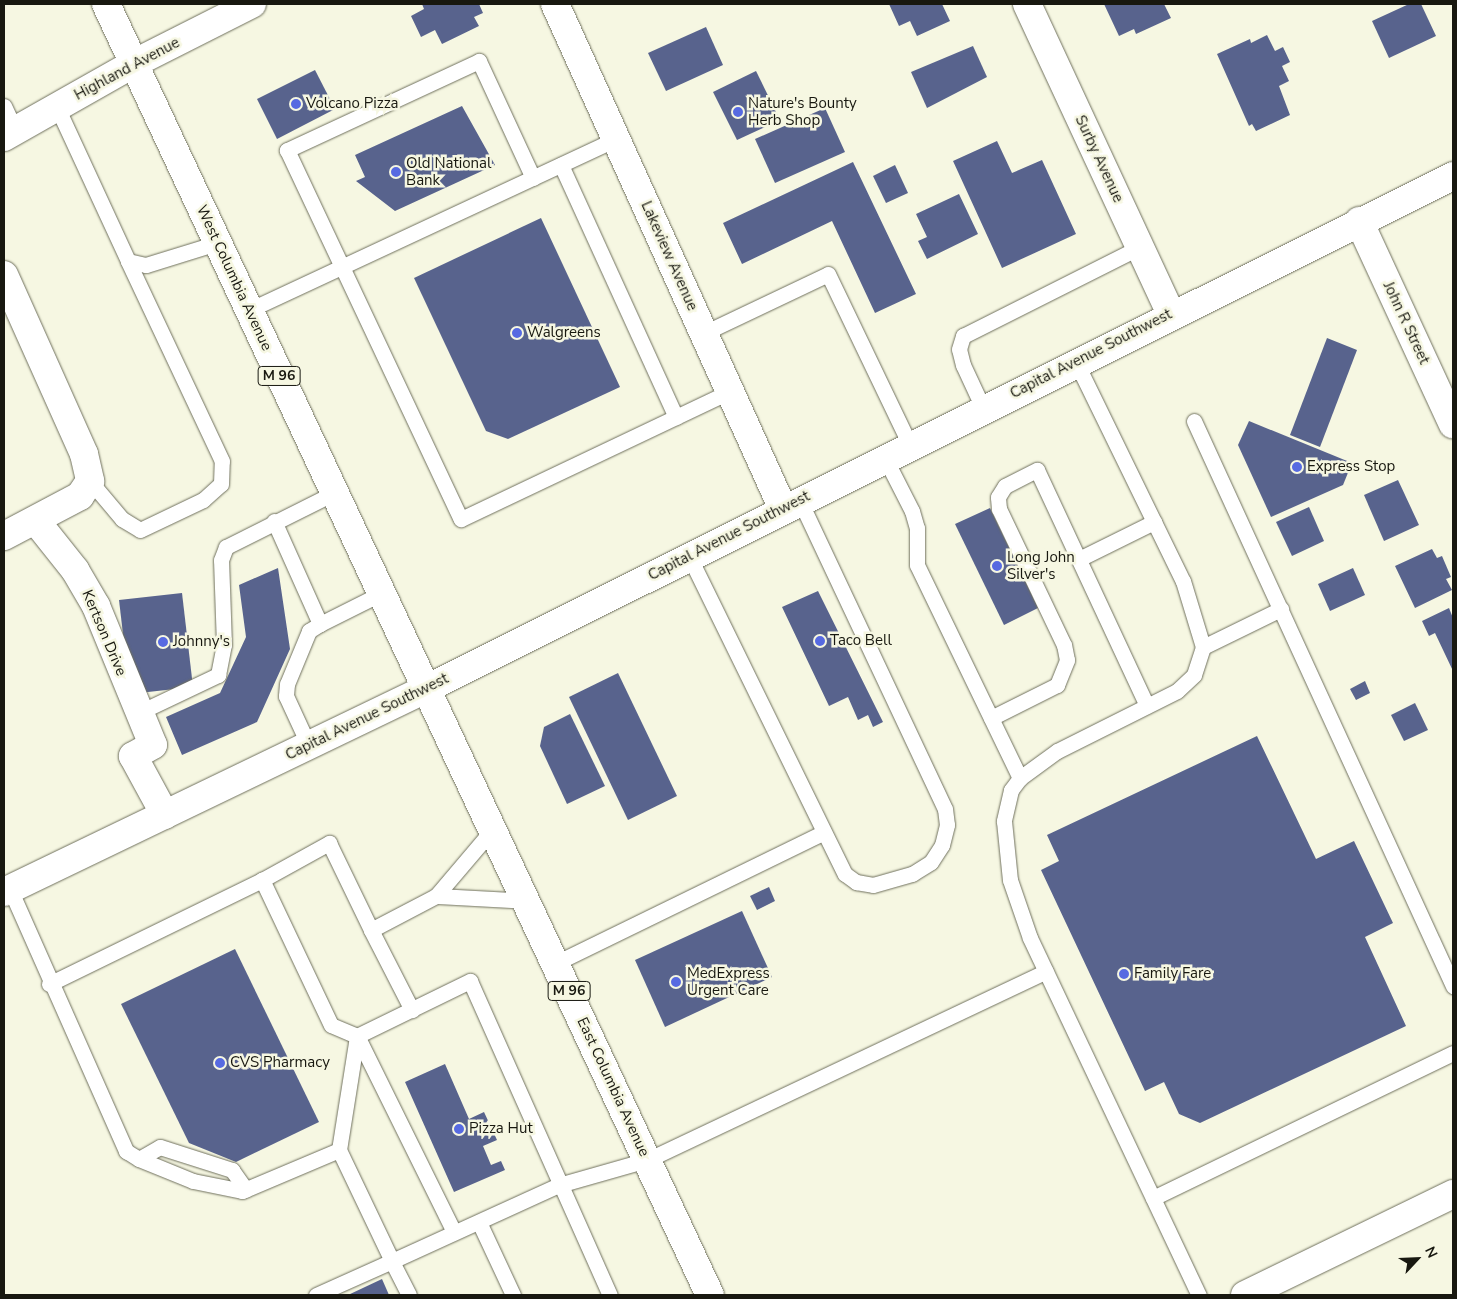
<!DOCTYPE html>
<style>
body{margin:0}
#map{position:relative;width:1457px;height:1299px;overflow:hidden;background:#f6f7e2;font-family:"Nunito Sans",sans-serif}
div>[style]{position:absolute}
.building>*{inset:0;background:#58638d}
.roads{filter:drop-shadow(0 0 1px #6f705d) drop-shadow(0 0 1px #6f705d)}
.service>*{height:15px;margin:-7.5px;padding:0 7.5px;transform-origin:7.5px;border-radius:7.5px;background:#fff}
.minor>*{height:28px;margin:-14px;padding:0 14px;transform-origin:14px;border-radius:14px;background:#fff}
.secondary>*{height:28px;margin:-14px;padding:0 14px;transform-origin:14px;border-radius:14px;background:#fff}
.primary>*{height:28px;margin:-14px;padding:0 14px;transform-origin:14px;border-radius:14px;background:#fff}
.dots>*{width:14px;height:14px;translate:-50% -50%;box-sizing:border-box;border:2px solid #f6f7e2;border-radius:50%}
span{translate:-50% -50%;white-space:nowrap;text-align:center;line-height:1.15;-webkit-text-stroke:5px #f6f7e2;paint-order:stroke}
.shield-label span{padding:1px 4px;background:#f6f7e2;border:1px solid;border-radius:4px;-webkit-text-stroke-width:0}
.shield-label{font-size:14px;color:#181810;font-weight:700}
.street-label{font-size:15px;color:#181810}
.poi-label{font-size:15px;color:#181810}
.left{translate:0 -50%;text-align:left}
.frame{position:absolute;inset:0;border:5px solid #181810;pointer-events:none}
.north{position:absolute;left:1392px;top:1234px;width:50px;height:50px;-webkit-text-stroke:4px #f6f7e2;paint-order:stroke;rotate:65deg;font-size:14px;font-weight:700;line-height:20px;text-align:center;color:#181810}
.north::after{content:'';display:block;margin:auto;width:18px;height:22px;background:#181810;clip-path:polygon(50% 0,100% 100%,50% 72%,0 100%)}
</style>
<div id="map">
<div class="building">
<div style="clip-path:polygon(422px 4px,479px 4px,483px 13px,474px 17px,479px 26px,442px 44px,435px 30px,421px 37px,411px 16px,424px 9px)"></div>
<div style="clip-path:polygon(889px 4px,942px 4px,950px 21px,917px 36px,910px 21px,899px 26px)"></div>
<div style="clip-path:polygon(1104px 4px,1164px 4px,1171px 18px,1136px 34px,1134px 29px,1119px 36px)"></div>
<div style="clip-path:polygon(1409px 4px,1421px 4px,1436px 36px,1389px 58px,1372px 21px)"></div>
<div style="clip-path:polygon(706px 27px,723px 65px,666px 91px,648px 53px)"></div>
<div style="clip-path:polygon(1267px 35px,1275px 51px,1283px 47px,1290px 62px,1282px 66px,1289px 81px,1279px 86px,1290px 115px,1256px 131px,1252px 124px,1249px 126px,1217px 54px,1250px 39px,1251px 43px)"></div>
<div style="clip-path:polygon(973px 46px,987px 77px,927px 108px,911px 72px)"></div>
<div style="clip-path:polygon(315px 70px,335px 109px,277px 139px,257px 99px)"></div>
<div style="clip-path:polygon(756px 71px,780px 120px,737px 140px,713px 92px)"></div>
<div style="clip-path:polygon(462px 106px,495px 165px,395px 211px,356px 181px,365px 177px,355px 155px)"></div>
<div style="clip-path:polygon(825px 108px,845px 152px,775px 183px,755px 139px)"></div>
<div style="clip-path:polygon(997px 141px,1012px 173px,1042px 160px,1076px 234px,1002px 268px,953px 161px)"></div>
<div style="clip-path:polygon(853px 162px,916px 294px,875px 313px,832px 221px,742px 264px,723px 223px)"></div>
<div style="clip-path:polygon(895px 165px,908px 193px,886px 203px,873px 176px)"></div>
<div style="clip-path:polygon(959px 194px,978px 234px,927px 259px,918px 241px,927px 237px,916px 214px)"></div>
<div style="clip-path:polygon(541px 218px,620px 387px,508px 439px,486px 431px,414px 278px)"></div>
<div style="clip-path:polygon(1327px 338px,1357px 350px,1320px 447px,1290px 435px)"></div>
<div style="clip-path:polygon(1249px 421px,1352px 463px,1343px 485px,1271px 517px,1238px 445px)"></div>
<div style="clip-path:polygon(1398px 480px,1419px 525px,1384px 541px,1364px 495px)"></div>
<div style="clip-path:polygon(1309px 507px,1324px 541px,1292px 556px,1276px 522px)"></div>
<div style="clip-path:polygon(990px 508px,1038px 608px,1004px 625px,955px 524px)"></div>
<div style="clip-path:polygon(1432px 549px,1437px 558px,1442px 556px,1451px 577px,1446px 579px,1452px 590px,1415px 608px,1395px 566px)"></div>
<div style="clip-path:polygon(278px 568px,290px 649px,257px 722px,182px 755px,166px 717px,220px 693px,246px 637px,239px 585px)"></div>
<div style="clip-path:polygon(1353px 568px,1365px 595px,1330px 611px,1318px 584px)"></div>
<div style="clip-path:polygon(818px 591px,883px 722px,873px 727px,868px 715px,858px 720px,848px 697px,829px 706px,782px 607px)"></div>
<div style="clip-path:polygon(182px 593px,193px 687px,130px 694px,119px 600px)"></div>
<div style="clip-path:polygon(1449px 608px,1453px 618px,1453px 671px,1435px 633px,1429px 636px,1422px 621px)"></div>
<div style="clip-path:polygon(618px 673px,677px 796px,628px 820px,569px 697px)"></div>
<div style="clip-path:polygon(1365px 681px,1370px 693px,1356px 700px,1350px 689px)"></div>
<div style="clip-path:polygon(1415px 703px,1428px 730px,1404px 741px,1391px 715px)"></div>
<div style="clip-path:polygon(570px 714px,605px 786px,567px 804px,540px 746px,544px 727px)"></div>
<div style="clip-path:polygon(1257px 736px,1316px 859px,1354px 841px,1393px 923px,1365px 937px,1406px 1026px,1200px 1123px,1179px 1114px,1164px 1082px,1145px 1091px,1041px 870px,1059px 861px,1047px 835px)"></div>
<div style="clip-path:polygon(769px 887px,775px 901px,757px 910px,750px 896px)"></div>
<div style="clip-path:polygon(742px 911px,772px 977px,665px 1027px,635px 960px)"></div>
<div style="clip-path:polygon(235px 949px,319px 1122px,236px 1162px,189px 1143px,121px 1004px)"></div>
<div style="clip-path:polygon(445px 1064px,469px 1119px,484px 1112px,497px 1140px,483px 1146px,491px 1165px,501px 1161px,505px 1170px,454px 1192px,405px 1082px)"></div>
<div style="clip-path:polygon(382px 1279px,389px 1295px,348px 1295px)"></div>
</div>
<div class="roads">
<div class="service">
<div style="left:4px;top:106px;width:26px;rotate:65deg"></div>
<div style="left:57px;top:107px;width:170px;rotate:65.2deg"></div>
<div style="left:128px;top:261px;width:18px;rotate:13deg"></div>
<div style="left:146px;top:265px;width:74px;rotate:-17.2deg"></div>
<div style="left:561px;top:165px;width:277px;rotate:65.5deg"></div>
<div style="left:533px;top:178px;width:129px;rotate:-114.8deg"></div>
<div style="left:479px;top:61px;width:212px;rotate:155.1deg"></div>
<div style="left:287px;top:150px;width:408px;rotate:64.8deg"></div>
<div style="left:461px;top:519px;width:298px;rotate:-25.4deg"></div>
<div style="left:249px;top:310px;width:405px;rotate:-25deg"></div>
<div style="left:704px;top:333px;width:137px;rotate:-25.4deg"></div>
<div style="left:828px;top:274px;width:190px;rotate:64.4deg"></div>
<div style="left:1076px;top:362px;width:244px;rotate:64deg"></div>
<div style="left:1183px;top:581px;width:69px;rotate:73.1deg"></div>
<div style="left:1203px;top:647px;width:29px;rotate:108deg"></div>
<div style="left:1194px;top:675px;width:23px;rotate:137deg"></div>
<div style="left:1177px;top:691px;width:134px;rotate:153.4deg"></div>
<div style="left:1057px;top:751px;width:46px;rotate:143.9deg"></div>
<div style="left:1020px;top:778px;width:15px;rotate:127deg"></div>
<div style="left:1011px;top:790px;width:32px;rotate:103deg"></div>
<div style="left:1004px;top:821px;width:59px;rotate:84.2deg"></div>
<div style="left:1010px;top:880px;width:61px;rotate:71deg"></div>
<div style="left:1030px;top:938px;width:395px;rotate:64.7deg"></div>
<div style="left:983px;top:408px;width:47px;rotate:-114.9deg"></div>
<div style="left:963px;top:365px;width:16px;rotate:-104deg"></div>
<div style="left:959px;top:349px;width:14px;rotate:-73deg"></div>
<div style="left:963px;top:336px;width:198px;rotate:-26.7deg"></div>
<div style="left:1194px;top:421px;width:622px;rotate:65.37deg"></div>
<div style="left:885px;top:458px;width:59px;rotate:63deg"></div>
<div style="left:912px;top:511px;width:18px;rotate:74deg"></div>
<div style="left:917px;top:528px;width:37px;rotate:90deg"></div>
<div style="left:917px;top:565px;width:237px;rotate:64.2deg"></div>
<div style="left:90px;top:481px;width:50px;rotate:49.9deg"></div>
<div style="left:122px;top:519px;width:21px;rotate:31deg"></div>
<div style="left:140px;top:530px;width:70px;rotate:-25.5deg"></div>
<div style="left:203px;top:500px;width:24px;rotate:-42deg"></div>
<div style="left:221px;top:484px;width:23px;rotate:-88deg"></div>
<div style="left:222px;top:461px;width:221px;rotate:-115.2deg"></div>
<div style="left:274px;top:521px;width:113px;rotate:65.9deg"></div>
<div style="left:320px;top:624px;width:13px;rotate:148deg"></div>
<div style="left:309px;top:631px;width:57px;rotate:112.5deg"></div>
<div style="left:287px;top:684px;width:12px;rotate:95deg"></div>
<div style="left:286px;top:696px;width:55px;rotate:65.3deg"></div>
<div style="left:689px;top:556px;width:354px;rotate:63.9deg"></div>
<div style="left:845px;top:874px;width:14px;rotate:36deg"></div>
<div style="left:856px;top:882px;width:17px;rotate:10deg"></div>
<div style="left:873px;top:885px;width:41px;rotate:-15.8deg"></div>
<div style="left:912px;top:874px;width:22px;rotate:-32deg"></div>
<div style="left:931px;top:862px;width:20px;rotate:-57deg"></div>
<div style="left:942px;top:845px;width:21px;rotate:-76deg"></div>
<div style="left:947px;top:825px;width:16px;rotate:-97deg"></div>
<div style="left:945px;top:809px;width:340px;rotate:-115.2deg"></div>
<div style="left:1079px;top:559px;width:84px;rotate:-26.3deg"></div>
<div style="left:320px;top:624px;width:69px;rotate:-26.6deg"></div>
<div style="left:1203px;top:647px;width:87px;rotate:-26deg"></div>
<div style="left:138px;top:713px;width:89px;rotate:-25.4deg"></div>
<div style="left:218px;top:675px;width:31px;rotate:-79deg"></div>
<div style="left:224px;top:645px;width:85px;rotate:-92deg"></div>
<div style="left:221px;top:560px;width:14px;rotate:-69deg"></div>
<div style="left:226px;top:547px;width:121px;rotate:-26.6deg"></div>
<div style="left:991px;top:718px;width:74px;rotate:-26.6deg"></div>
<div style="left:1057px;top:685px;width:27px;rotate:-68deg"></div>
<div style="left:1067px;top:660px;width:15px;rotate:-101deg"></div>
<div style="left:1064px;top:645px;width:151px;rotate:-115.5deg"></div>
<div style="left:999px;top:509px;width:12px;rotate:-95deg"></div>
<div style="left:998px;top:497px;width:13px;rotate:-58deg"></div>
<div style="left:1005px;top:486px;width:36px;rotate:-27deg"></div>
<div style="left:1037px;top:470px;width:260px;rotate:65deg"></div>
<div style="left:10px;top:889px;width:287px;rotate:66.1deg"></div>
<div style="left:126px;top:1151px;width:15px;rotate:32deg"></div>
<div style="left:139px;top:1159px;width:58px;rotate:22.2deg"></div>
<div style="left:193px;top:1181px;width:50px;rotate:11.5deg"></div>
<div style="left:242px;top:1191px;width:105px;rotate:-22.9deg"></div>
<div style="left:339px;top:1150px;width:115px;rotate:-81deg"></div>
<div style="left:436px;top:896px;width:91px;rotate:3.1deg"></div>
<div style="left:371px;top:930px;width:90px;rotate:62.9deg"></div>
<div style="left:556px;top:963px;width:298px;rotate:-26deg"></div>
<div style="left:49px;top:984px;width:237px;rotate:-26deg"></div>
<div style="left:357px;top:1036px;width:126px;rotate:-26deg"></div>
<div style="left:470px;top:981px;width:344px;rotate:66deg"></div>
<div style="left:139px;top:1159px;width:24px;rotate:-30deg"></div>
<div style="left:160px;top:1147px;width:76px;rotate:17.7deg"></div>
<div style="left:232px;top:1170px;width:24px;rotate:55deg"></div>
<div style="left:1153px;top:1198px;width:333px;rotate:-25.8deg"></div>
<div style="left:479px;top:1222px;width:81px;rotate:65deg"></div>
<div style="left:454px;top:1232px;width:219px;rotate:-116.3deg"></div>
<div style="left:357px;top:1036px;width:28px;rotate:-157deg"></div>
<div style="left:331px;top:1025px;width:161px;rotate:-115.4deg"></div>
<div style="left:262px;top:880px;width:77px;rotate:-28.9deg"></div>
<div style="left:329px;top:843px;width:97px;rotate:64.2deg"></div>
<div style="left:371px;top:930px;width:73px;rotate:-27.6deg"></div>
<div style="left:436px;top:896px;width:88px;rotate:-49.6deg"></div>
<div style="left:316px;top:1295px;width:83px;rotate:-24.1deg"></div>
<div style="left:392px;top:1261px;width:123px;rotate:-115.5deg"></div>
<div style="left:409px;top:1295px;width:38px;rotate:-117deg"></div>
<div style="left:392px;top:1261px;width:183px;rotate:-24.5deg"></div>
<div style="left:559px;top:1185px;width:91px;rotate:-15.9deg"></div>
<div style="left:647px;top:1160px;width:441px;rotate:-25.3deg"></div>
</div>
<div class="minor">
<div style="left:555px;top:4px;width:554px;rotate:65.7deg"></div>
<div style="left:1027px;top:4px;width:342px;rotate:65.1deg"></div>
<div style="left:4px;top:137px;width:150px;rotate:-29.5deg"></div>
<div style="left:135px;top:63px;width:131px;rotate:-26.8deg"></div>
<div style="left:1359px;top:221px;width:224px;rotate:65.2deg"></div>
<div style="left:4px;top:275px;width:196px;rotate:65.9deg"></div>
<div style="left:84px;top:454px;width:28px;rotate:77deg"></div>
<div style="left:90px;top:481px;width:18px;rotate:124deg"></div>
<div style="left:80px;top:496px;width:86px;rotate:152.2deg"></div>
<div style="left:36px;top:521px;width:63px;rotate:51.5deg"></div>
<div style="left:75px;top:570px;width:42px;rotate:59.7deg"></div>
<div style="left:96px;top:606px;width:150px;rotate:67.7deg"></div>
<div style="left:153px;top:745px;width:23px;rotate:151deg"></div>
<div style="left:133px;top:756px;width:67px;rotate:61.5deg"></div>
<div style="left:1245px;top:1295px;width:231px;rotate:-25.9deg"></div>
</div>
<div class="secondary">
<div style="left:4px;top:892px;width:471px;rotate:-25.7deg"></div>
<div style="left:428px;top:688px;width:1146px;rotate:-26.54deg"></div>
</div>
<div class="primary">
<div style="left:106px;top:4px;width:1425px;rotate:64.93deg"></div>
</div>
</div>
<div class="dots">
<div style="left:296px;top:104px;background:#576ae1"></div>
<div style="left:738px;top:112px;background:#576ae1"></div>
<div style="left:396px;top:172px;background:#576ae1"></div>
<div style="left:517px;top:333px;background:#576ae1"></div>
<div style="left:1297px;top:467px;background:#576ae1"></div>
<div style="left:997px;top:566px;background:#576ae1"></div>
<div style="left:820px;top:641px;background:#576ae1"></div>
<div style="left:163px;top:642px;background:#576ae1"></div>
<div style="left:1124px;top:974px;background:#576ae1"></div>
<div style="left:676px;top:982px;background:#576ae1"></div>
<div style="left:220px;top:1063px;background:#576ae1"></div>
<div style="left:459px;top:1129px;background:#576ae1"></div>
</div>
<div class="shield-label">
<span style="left:279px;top:376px">M 96</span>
<span style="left:569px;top:991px">M 96</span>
</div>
<div class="street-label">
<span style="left:127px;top:69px;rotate:-28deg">Highland Avenue</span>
<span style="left:1099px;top:159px;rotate:65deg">Surby Avenue</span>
<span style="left:669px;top:256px;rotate:66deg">Lakeview Avenue</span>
<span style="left:234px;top:278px;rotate:65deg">West Columbia Avenue</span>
<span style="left:1406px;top:323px;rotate:65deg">John R Street</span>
<span style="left:1091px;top:354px;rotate:-27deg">Capital Avenue Southwest</span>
<span style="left:729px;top:536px;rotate:-27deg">Capital Avenue Southwest</span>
<span style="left:104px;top:633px;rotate:67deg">Kertson Drive</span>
<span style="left:367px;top:717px;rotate:-26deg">Capital Avenue Southwest</span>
<span style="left:613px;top:1087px;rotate:65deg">East Columbia Avenue</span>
</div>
<div class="poi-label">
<span class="left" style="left:748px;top:112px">Nature's Bounty<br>Herb Shop</span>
<span class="left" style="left:306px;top:104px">Volcano Pizza</span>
<span class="left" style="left:406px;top:172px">Old National<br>Bank</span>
<span class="left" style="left:527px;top:333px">Walgreens</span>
<span class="left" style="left:1307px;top:467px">Express Stop</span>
<span class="left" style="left:1007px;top:566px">Long John<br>Silver's</span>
<span class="left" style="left:830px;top:641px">Taco Bell</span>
<span class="left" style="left:173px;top:642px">Johnny's</span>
<span class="left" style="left:687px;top:982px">MedExpress<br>Urgent Care</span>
<span class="left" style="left:1134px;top:974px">Family Fare</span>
<span class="left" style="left:230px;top:1063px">CVS Pharmacy</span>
<span class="left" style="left:469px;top:1129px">Pizza Hut</span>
</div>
<div class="frame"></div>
<div class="north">N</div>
</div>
